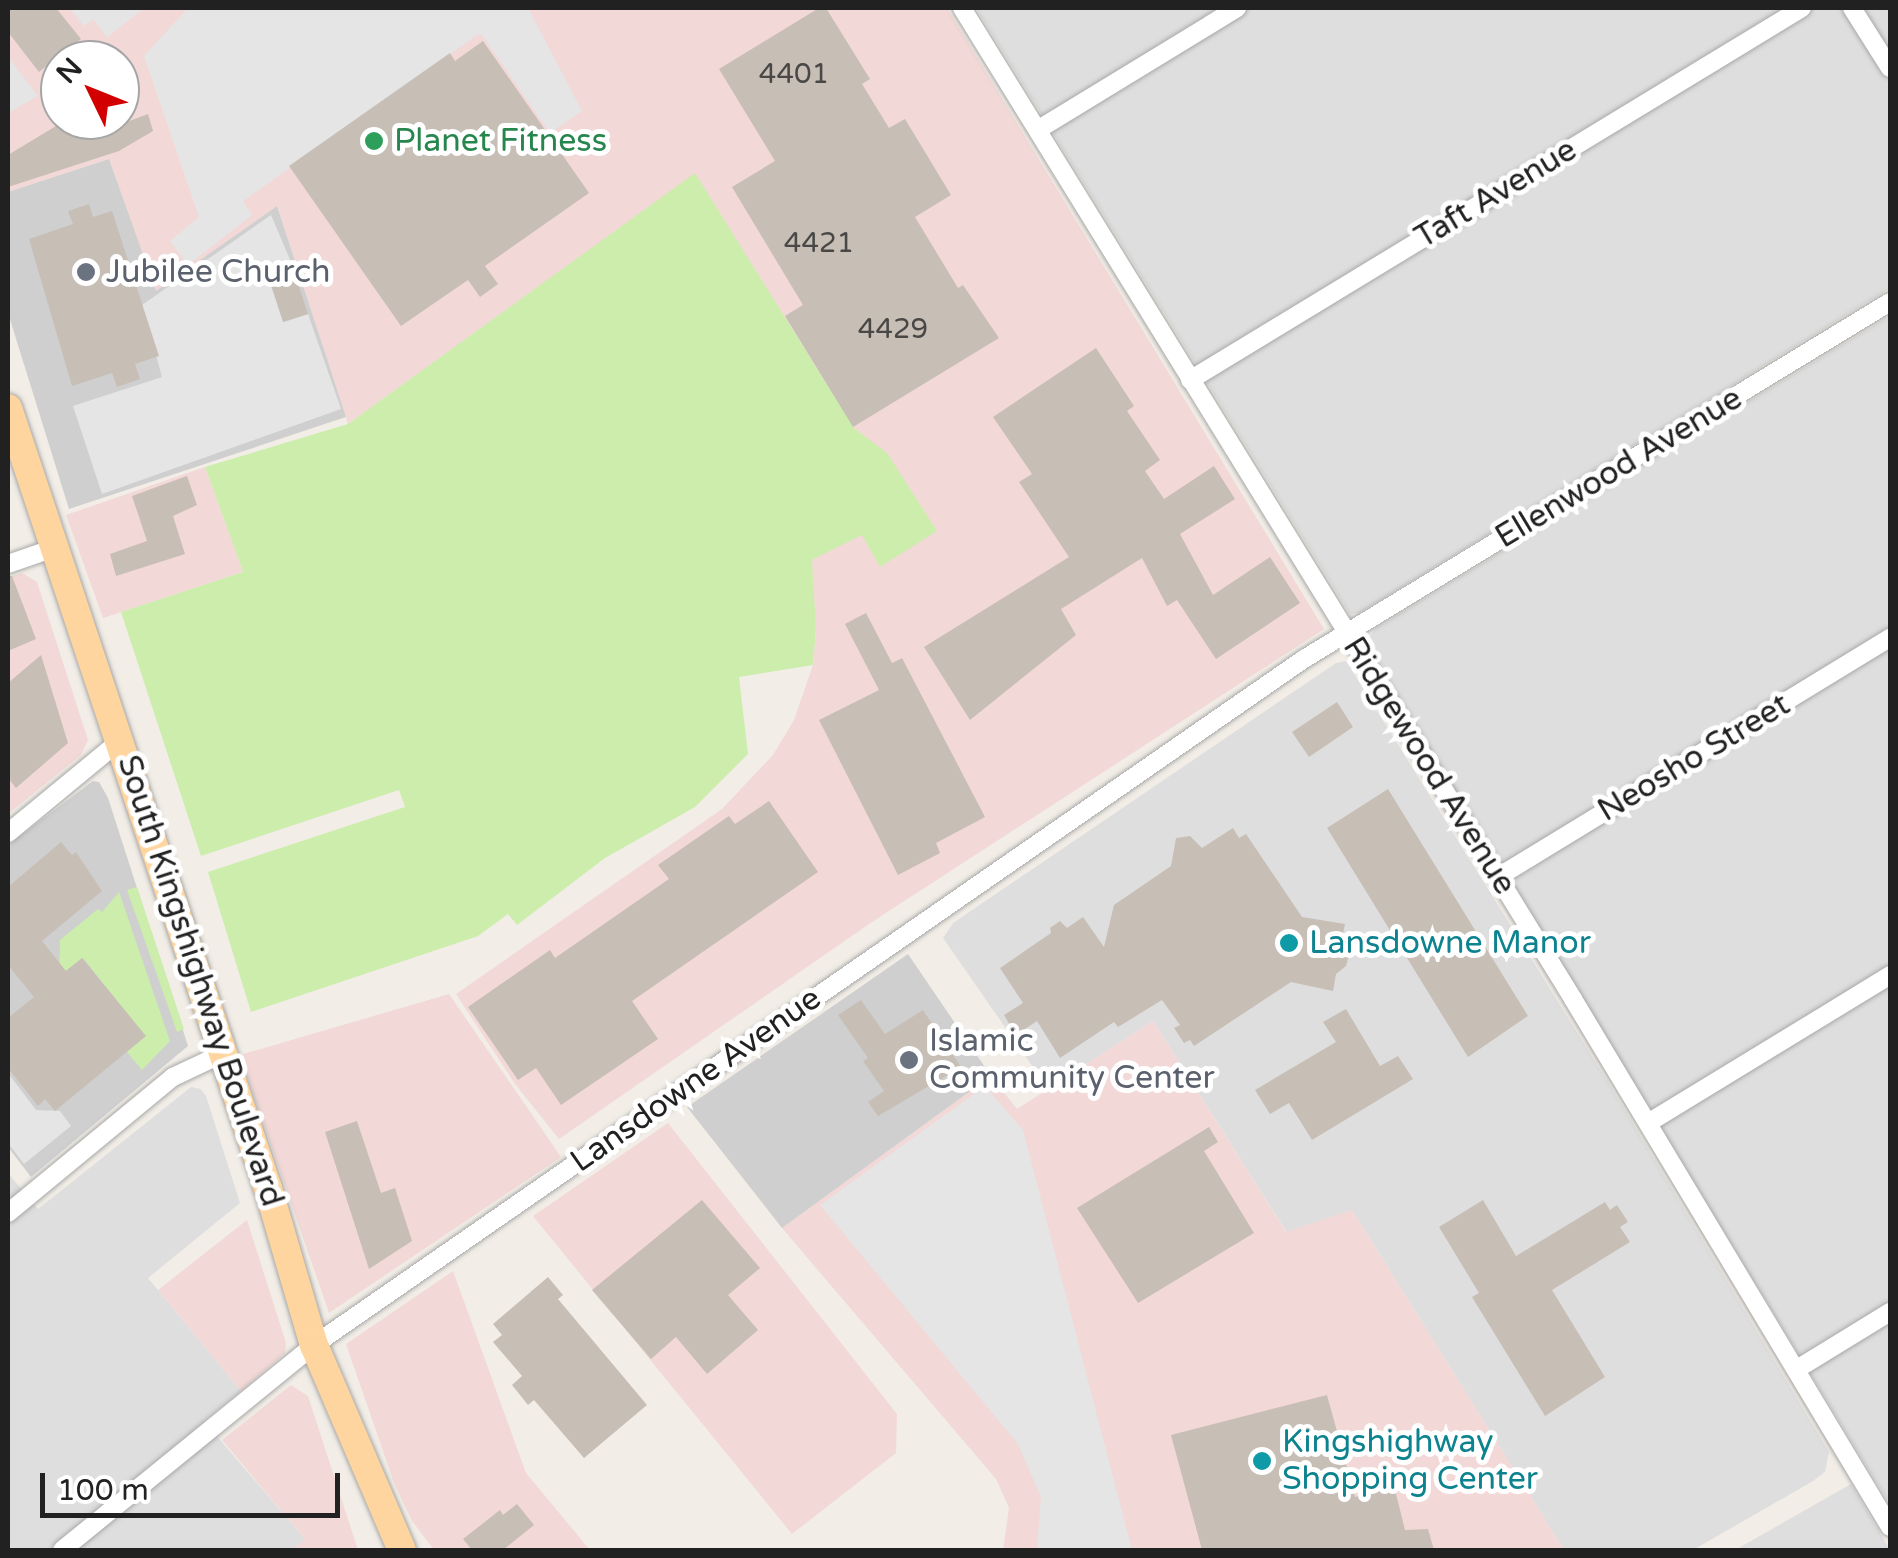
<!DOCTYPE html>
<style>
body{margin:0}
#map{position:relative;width:1898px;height:1558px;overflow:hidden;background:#f2eee7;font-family:"Varela Round",sans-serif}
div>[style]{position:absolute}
.residential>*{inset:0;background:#dfdede}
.commercial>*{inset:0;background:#f2d8d7}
.religious>*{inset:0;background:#cfcfcf}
.grass>*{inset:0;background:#ccedac}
.parking>*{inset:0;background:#e5e5e5}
.building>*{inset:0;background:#c7beb6}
.roads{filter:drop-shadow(0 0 2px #a8a8a8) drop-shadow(0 0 2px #a8a8a8)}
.street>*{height:18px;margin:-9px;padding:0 9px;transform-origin:9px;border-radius:9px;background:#fff}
.primary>*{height:28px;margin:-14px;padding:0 14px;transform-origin:14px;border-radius:14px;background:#ffd59f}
.dots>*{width:28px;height:28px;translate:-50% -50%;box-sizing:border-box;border:5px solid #fff;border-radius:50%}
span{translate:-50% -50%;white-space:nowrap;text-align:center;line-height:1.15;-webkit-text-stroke:10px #fff;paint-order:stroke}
.number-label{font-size:28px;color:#4a4846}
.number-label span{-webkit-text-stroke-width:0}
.leisure-label{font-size:32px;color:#27864d}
.left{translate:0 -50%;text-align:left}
.street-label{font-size:32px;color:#212121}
.worship-label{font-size:32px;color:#5b616d}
.culture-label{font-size:32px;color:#0d838f}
.frame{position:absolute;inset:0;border:10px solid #212121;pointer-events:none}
.north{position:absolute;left:40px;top:40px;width:100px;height:100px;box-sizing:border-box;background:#fff;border:2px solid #a6a6a6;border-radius:50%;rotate:313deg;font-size:28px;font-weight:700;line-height:40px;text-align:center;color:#212121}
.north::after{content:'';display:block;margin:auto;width:35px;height:45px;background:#d20001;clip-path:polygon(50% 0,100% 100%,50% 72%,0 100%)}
.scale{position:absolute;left:40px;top:1473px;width:300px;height:45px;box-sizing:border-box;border:5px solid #212121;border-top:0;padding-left:12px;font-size:30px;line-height:35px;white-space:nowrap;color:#212121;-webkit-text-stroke:8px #fff;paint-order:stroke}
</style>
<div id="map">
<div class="residential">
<div style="clip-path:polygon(976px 8px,1890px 8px,1890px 288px,1359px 613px,1350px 614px)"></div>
<div style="clip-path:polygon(1890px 316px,1890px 1504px,1368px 649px,1368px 639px,1375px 629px)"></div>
<div style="clip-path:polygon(1346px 661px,1611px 1087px,1829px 1452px,1825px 1472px,1813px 1481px,1693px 1550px,1564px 1550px,1352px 1210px,1287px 1233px,1153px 1021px,1048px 1089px,943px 938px,953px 923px,1336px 663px)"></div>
<div style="clip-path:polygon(191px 1087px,201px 1089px,206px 1096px,240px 1203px,148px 1278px,241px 1391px,204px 1421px,306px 1540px,292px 1550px,8px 1550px,8px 1173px,38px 1209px)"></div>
<div style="clip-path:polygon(1851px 1484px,1890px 1550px,1735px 1550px)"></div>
</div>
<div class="commercial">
<div style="clip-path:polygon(evenodd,8px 8px,947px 8px,1324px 629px,872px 922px,559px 1139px,515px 1084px,456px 994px,722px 809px,773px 755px,794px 720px,813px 665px,816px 629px,811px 560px,862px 534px,881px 566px,936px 530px,887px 454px,854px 428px,695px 174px,348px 424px,277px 206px,155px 292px,109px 159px,8px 192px,8px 8px,60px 60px,120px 60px,120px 120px,60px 120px,60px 60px)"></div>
<div style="clip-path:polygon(205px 467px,243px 572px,103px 618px,66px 515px)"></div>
<div style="clip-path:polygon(22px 573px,37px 582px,88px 740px,81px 755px,8px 814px,8px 578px)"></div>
<div style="clip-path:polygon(449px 994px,561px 1157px,329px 1313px,240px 1055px)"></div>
<div style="clip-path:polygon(1153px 1021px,1286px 1232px,1352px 1210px,1564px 1550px,1003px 1550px,1009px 1508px,996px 1479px,782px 1228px,991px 1076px,1017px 1109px)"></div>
<div style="clip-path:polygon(668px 1123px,897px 1414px,896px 1453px,792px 1534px,533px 1216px)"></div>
<div style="clip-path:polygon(247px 1220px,286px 1343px,285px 1353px,241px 1391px,158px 1290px)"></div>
<div style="clip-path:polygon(453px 1271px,526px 1473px,590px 1550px,434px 1550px,412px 1521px,394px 1483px,346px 1344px)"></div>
<div style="clip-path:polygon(291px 1385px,308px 1396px,358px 1550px,292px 1550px,305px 1539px,222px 1440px)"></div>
</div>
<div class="religious">
<div style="clip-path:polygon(109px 159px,156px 291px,277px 206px,346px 417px,69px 509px,8px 313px,8px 192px)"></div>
<div style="clip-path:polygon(93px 781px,99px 782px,108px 798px,188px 1046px,31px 1177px,8px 1147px,8px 845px)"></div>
<div style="clip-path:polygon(908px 954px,991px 1076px,782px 1228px,687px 1107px)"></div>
</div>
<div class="grass">
<div style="clip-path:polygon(695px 173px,854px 428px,887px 453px,937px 531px,880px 567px,862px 535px,812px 560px,816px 629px,813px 665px,739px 677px,748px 754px,695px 807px,605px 858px,517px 925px,508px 914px,478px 936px,251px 1012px,208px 872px,405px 807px,399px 790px,201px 856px,121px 612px,243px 572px,205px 467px,348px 424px)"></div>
<div style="clip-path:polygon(137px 887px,184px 1029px,177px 1032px,127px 890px)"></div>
<div style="clip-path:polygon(119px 892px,170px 1041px,142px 1070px,127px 1052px,145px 1036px,83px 958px,59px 976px,60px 940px,98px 909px,102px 912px)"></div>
</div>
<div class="parking">
<div style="clip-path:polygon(69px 8px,140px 8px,142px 10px,107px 37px,93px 19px,84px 26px)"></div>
<div style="clip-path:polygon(188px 8px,528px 8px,582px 111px,550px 133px,482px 35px,477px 35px,243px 201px,252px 215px,188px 265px,170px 241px,199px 217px,144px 56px)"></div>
<div style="clip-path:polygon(8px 57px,38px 96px,8px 113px)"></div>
<div style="clip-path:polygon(271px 215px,291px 262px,284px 322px,308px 314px,341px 409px,102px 494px,73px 406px,162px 377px,142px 305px)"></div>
<div style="clip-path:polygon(8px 1073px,36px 1110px,60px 1111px,71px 1126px,24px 1164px,8px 1143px)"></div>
<div style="clip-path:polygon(985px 1086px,1023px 1130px,1132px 1550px,1037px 1550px,1041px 1497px,1018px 1444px,820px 1205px)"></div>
</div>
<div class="building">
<div style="clip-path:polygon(8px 8px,56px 8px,81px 39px,39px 72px,8px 32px)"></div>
<div style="clip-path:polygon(819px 8px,826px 8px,870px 79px,862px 84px,889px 128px,905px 119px,951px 195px,915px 217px,958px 288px,963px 285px,999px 338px,853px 427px,785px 316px,803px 305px,732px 187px,775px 161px,719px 69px)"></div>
<div style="clip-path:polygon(483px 41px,589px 193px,485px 266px,498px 284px,480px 297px,468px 280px,401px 326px,289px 166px,450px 53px,455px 61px)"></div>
<div style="clip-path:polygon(148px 114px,153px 131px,119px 151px,8px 187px,8px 155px,66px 120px,93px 120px,97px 133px)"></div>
<div style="clip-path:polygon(89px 204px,93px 217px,112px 211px,159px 356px,135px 364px,140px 379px,117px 387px,112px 373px,72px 386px,29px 239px,73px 224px,68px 211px)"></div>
<div style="clip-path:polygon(291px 262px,308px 314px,283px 322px,266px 270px)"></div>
<div style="clip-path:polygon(1096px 348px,1134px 406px,1127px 411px,1160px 460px,1145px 471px,1164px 499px,1214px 466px,1235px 499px,1180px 534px,1213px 595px,1270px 557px,1300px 603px,1216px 659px,1177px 600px,1167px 606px,1142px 558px,1061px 609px,1076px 635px,970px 720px,924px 647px,1069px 557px,1019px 482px,1032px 474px,993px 417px)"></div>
<div style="clip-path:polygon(187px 476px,197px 505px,173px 516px,185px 554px,116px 576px,110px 554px,147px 541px,132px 496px)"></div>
<div style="clip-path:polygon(8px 576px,12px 576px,36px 639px,8px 651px)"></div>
<div style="clip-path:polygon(866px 613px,892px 663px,902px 658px,985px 817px,936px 843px,940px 853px,898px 875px,819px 720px,879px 690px,845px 624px)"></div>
<div style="clip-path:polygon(41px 655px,68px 743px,16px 788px,8px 778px,8px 683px)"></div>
<div style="clip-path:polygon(1337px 702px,1353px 727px,1309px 757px,1292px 732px)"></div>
<div style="clip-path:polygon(1388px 789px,1528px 1016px,1468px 1057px,1327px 828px)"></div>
<div style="clip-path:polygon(769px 801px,818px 872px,632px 1001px,658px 1039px,561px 1105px,536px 1068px,518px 1080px,468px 1007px,550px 950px,555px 958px,669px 879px,658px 865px,729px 816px,735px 824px)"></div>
<div style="clip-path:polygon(1233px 828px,1239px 838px,1246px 834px,1302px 917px,1345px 924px,1342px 938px,1350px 952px,1346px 966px,1336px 974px,1333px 991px,1291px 982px,1194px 1046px,1190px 1040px,1184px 1043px,1174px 1028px,1180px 1025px,1162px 1000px,1118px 1027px,1114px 1022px,1060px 1058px,1037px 1021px,1016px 1035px,1004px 1015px,1023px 1003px,1000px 968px,1051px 933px,1050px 928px,1060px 921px,1067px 928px,1083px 917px,1104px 947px,1114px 905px,1171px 866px,1176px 838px,1190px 836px,1202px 848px)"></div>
<div style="clip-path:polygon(61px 842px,72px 855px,76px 852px,102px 891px,42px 941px,66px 971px,82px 958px,146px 1036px,55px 1111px,45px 1099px,38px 1106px,8px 1068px,8px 1018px,34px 997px,8px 965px,8px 887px)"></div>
<div style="clip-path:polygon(861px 1000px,885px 1034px,923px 1010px,961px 1067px,878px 1116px,868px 1102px,884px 1091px,863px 1061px,868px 1058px,838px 1015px)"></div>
<div style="clip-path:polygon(1346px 1009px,1380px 1066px,1398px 1056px,1413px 1079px,1312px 1140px,1289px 1103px,1270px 1114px,1255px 1090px,1336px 1042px,1323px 1022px)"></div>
<div style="clip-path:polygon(357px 1121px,381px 1193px,395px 1188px,412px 1241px,369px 1269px,325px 1132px)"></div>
<div style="clip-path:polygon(1209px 1127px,1218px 1142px,1204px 1151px,1254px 1233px,1138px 1303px,1077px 1208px)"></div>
<div style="clip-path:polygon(702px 1200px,760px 1268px,728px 1295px,758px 1330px,707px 1374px,676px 1337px,651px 1359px,592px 1290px)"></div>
<div style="clip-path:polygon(1483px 1200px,1516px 1256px,1605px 1202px,1610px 1210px,1617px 1205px,1628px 1222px,1620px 1227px,1630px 1242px,1552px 1290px,1605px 1377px,1545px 1416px,1472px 1297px,1479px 1293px,1439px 1227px)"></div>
<div style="clip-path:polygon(548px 1277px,563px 1295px,558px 1299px,647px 1405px,584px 1458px,534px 1400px,528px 1405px,512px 1385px,522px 1376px,493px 1342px,502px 1335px,493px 1324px)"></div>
<div style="clip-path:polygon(1327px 1395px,1355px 1497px,1394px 1486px,1405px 1530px,1428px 1529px,1434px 1550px,1202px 1550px,1171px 1435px)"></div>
<div style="clip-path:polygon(517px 1504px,534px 1525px,503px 1550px,472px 1550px,463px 1539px,500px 1510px,503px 1515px)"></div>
</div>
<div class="roads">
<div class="street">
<div style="left:962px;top:8px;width:1164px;rotate:58.34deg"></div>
<div style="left:1573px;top:999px;width:616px;rotate:59.02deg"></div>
<div style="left:1852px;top:8px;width:71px;rotate:57.7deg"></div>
<div style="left:1039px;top:129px;width:232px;rotate:-31.4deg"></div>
<div style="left:1190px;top:380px;width:716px;rotate:-31.29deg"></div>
<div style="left:8px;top:564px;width:49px;rotate:-19.2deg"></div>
<div style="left:8px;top:833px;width:146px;rotate:-39.5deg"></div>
<div style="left:1498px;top:877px;width:459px;rotate:-31.4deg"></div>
<div style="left:1648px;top:1123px;width:284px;rotate:-31.4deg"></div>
<div style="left:8px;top:1213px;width:214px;rotate:-39.5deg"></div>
<div style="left:173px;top:1077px;width:56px;rotate:-25.2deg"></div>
<div style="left:1797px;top:1369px;width:109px;rotate:-31.5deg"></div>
<div style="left:62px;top:1550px;width:325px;rotate:-39.1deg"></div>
<div style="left:314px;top:1345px;width:1204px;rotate:-34.72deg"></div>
<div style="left:1304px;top:659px;width:686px;rotate:-31.35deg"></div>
</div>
<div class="primary">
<div style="left:8px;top:408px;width:822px;rotate:71.57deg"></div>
<div style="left:268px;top:1188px;width:164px;rotate:73.7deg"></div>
<div style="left:314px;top:1345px;width:223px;rotate:66.8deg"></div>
</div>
</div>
<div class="dots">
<div style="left:374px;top:141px;background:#2e9e5b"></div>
<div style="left:86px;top:272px;background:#6b7280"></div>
<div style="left:1289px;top:943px;background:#0f9aa8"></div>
<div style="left:909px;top:1060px;background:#6b7280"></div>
<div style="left:1262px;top:1461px;background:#0f9aa8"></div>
</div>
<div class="number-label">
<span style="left:794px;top:74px">4401</span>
<span style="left:819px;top:243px">4421</span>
<span style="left:893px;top:329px">4429</span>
</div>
<div class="leisure-label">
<span class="left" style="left:394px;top:141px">Planet Fitness</span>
</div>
<div class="street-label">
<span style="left:1496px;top:194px;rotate:-31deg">Taft Avenue</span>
<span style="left:1619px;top:468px;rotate:-31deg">Ellenwood Avenue</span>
<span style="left:1694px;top:758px;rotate:-31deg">Neosho Street</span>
<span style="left:1429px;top:766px;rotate:58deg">Ridgewood Avenue</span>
<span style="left:200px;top:981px;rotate:72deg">South Kingshighway Boulevard</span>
<span style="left:696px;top:1080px;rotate:-35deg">Lansdowne Avenue</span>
</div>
<div class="worship-label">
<span class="left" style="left:106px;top:272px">Jubilee Church</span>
<span class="left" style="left:929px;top:1060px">Islamic<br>Community Center</span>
</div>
<div class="culture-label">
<span class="left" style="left:1309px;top:943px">Lansdowne Manor</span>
<span class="left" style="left:1282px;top:1461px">Kingshighway<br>Shopping Center</span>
</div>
<div class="frame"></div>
<div class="north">N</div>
<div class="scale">100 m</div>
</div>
